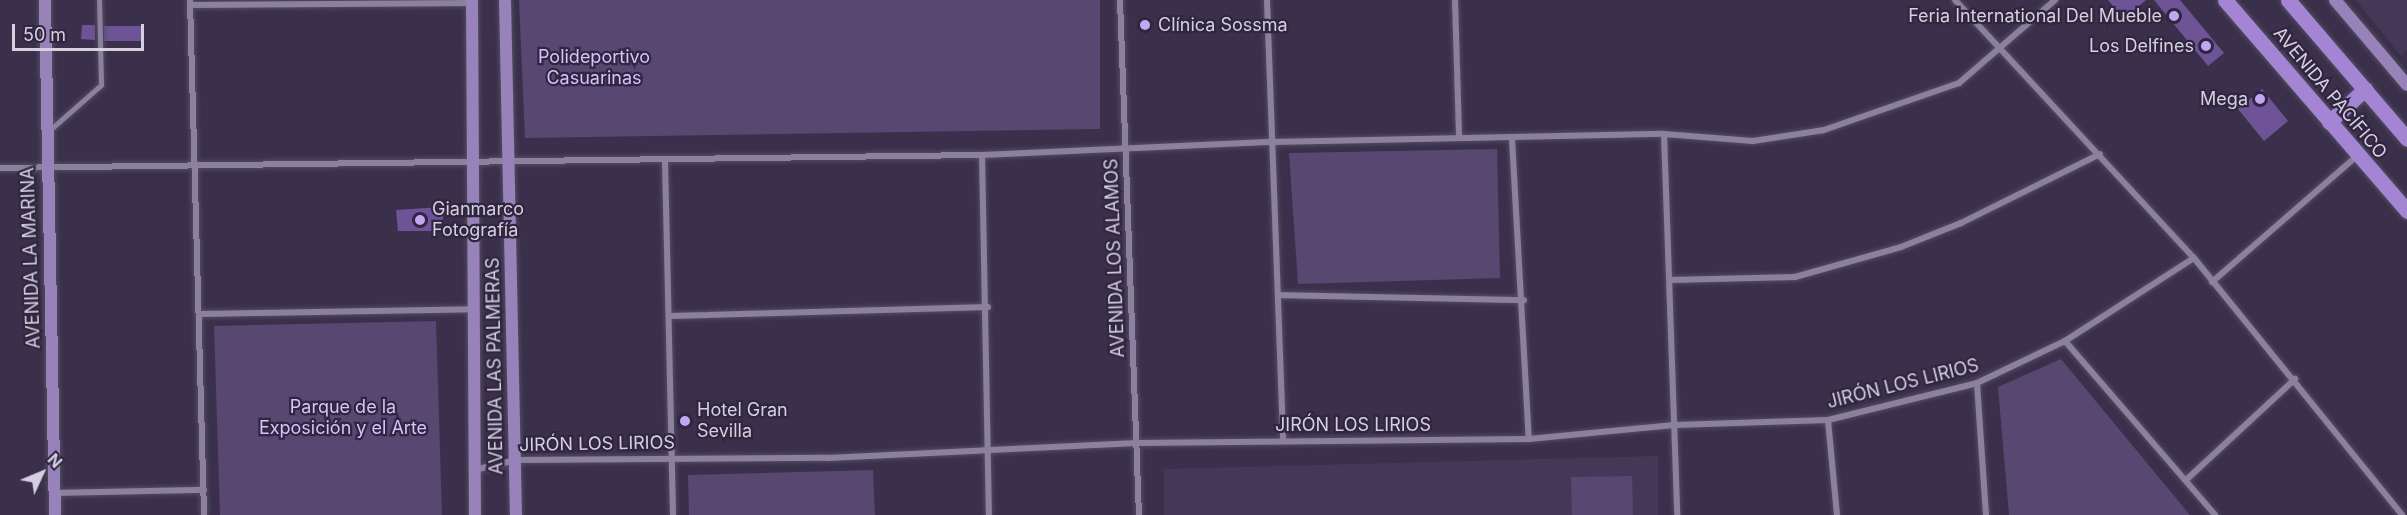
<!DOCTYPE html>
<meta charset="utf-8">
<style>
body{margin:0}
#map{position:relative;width:2407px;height:515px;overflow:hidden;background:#3a304b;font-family:Inter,sans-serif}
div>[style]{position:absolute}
.built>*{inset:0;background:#443859}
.green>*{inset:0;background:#574771}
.building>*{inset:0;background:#6e5497}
.roads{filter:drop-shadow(0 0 2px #534c61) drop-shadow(0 0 2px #534c61)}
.lane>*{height:4.5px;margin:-2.25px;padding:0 2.25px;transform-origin:2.25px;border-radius:2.25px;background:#8b819f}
.street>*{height:6px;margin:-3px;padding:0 3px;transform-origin:3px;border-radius:3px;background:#8b819f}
.secondary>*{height:12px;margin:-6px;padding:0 6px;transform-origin:6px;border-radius:6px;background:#9783b9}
.primary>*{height:15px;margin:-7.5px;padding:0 7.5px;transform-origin:7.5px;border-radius:7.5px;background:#a385d4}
.dots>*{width:16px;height:16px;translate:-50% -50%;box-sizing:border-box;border:3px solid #302640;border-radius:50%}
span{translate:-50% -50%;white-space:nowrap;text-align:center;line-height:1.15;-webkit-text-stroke:4.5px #302640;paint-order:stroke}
.poi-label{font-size:18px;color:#d5d0e0}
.right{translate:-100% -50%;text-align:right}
.left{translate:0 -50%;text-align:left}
.park-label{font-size:18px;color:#d6c2fc}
.street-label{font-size:18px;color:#d5d0e0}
.north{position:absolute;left:12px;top:443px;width:60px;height:60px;-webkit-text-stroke:4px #302640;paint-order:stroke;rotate:46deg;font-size:16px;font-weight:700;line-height:24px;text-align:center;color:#d5d0e0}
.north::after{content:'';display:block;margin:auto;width:21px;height:27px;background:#d5d0e0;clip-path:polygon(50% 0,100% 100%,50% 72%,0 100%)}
.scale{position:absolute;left:12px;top:24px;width:132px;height:27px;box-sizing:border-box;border:3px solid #d5d0e0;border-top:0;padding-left:8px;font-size:18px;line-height:21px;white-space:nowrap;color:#d5d0e0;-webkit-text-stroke:4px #302640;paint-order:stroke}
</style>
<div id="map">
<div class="built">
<div style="clip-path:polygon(2356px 0,2407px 0,2407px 51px,2401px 56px)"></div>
<div style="clip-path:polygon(1658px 456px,1658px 515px,1164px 515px,1164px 469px)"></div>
</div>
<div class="green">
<div style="clip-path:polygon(519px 0,1100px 0,1100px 129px,525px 138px)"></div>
<div style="clip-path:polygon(1497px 149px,1500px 278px,1298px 284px,1289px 153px)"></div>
<div style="clip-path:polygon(436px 321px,442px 515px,220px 515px,214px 326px)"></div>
<div style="clip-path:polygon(2061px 359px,2190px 515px,2191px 515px,2009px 515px,1998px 387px)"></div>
<div style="clip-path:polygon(873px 470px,875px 515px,689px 515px,688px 475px)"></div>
<div style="clip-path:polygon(1632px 476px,1633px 515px,1572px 515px,1571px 477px)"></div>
</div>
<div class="building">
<div style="clip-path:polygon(2108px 0,2146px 0,2123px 19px)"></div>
<div style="clip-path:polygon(2154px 0,2180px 0,2224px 53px,2208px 66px)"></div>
<div style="clip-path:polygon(82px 25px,95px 25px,95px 40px,81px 39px)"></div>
<div style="clip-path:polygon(104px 26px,144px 26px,143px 41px,104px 41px)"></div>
<div style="clip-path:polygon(2262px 89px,2288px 121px,2264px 141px,2238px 109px)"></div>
<div style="clip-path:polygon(442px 207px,444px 231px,398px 231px,396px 210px)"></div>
</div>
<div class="roads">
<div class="lane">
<div style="left:50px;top:130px;width:68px;rotate:-41.4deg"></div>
<div style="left:101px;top:85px;width:85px;rotate:-91.3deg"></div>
</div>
<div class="street">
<div style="left:190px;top:0;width:515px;rotate:88.44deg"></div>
<div style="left:1120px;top:0;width:515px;rotate:87.89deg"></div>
<div style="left:1267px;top:0;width:440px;rotate:87.9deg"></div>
<div style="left:1455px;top:0;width:138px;rotate:88.3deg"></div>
<div style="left:1955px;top:0;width:352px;rotate:47.2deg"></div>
<div style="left:2194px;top:258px;width:331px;rotate:51deg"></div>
<div style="left:190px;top:5px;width:283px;rotate:-0.4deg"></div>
<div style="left:1664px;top:134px;width:381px;rotate:88deg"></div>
<div style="left:1512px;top:139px;width:300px;rotate:86.8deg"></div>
<div style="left:982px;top:155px;width:360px;rotate:88.9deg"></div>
<div style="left:665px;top:161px;width:354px;rotate:88.7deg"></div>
<div style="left:0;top:168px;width:982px;rotate:-0.76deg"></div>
<div style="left:982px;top:155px;width:291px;rotate:-2.6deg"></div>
<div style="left:1273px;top:142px;width:391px;rotate:-1.2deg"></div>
<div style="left:1664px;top:134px;width:89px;rotate:4.5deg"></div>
<div style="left:1753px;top:141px;width:72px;rotate:-8.8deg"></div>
<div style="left:1824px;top:130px;width:143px;rotate:-19.2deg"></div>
<div style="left:1959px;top:83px;width:127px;rotate:-40.8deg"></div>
<div style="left:1670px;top:280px;width:125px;rotate:-1.4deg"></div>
<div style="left:1795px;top:277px;width:110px;rotate:-15.8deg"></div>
<div style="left:1901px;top:247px;width:65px;rotate:-21.8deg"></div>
<div style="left:1961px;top:223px;width:155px;rotate:-26.4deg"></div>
<div style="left:2212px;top:282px;width:192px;rotate:-41deg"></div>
<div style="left:1278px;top:295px;width:246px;rotate:1.2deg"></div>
<div style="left:200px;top:314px;width:275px;rotate:-1deg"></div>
<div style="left:669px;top:316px;width:319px;rotate:-1.6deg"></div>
<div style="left:2065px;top:341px;width:230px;rotate:49.2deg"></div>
<div style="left:1977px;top:383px;width:132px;rotate:86.1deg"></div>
<div style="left:1828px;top:420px;width:95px;rotate:84.6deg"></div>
<div style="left:474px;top:470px;width:43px;rotate:-13.4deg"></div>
<div style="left:516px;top:460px;width:312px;rotate:-0.4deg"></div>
<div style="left:828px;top:458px;width:309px;rotate:-2.8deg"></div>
<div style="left:1137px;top:443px;width:392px;rotate:-0.6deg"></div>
<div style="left:1529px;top:439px;width:146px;rotate:-5.5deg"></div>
<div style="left:1674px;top:425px;width:154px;rotate:-1.9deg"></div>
<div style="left:1828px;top:420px;width:154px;rotate:-13.9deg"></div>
<div style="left:1977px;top:383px;width:98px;rotate:-25.5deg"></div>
<div style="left:2065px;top:341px;width:153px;rotate:-32.8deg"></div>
<div style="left:2186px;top:480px;width:149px;rotate:-42.8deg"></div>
<div style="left:55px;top:493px;width:149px;rotate:-1.2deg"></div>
</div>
<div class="secondary">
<div style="left:45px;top:0;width:515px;rotate:88.89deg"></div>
<div style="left:472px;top:0;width:515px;rotate:89.67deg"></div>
<div style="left:505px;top:0;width:515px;rotate:88.78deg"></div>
<div style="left:2335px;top:0;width:111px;rotate:49.7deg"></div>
</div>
<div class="primary">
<div style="left:2225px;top:0;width:279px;rotate:49.2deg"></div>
<div style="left:2288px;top:0;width:183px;rotate:49.4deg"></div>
<div style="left:2329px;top:122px;width:49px;rotate:-42.5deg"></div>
</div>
</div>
<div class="dots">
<div style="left:2174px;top:16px;background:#c2a7f2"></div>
<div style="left:1145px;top:25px;background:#c2a7f2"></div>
<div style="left:2206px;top:46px;background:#c2a7f2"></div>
<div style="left:2260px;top:99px;background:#c2a7f2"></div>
<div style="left:420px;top:220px;background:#c2a7f2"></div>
<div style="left:685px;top:421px;background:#c2a7f2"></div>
</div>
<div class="poi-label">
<span class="right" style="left:2162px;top:16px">Feria International Del Mueble</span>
<span class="left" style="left:1158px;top:25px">Clínica Sossma</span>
<span class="right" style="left:2194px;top:46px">Los Delfines</span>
<span class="right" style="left:2248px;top:99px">Mega</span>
<span class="left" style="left:432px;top:220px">Gianmarco<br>Fotografía</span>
<span class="left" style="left:697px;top:421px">Hotel Gran<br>Sevilla</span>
</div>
<div class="park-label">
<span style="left:594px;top:68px">Polideportivo<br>Casuarinas</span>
<span style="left:343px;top:418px">Parque de la<br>Exposición y el Arte</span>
</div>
<div class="street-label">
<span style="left:2330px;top:93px;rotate:50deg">AVENIDA PACÍFICO</span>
<span style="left:31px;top:258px;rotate:-92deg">AVENIDA LA MARINA</span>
<span style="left:1115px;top:258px;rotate:-92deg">AVENIDA LOS ALAMOS</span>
<span style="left:495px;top:366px;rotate:-91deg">AVENIDA LAS PALMERAS</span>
<span style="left:1903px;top:384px;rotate:-14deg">JIRÓN LOS LIRIOS</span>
<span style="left:1353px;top:425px">JIRÓN LOS LIRIOS</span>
<span style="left:597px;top:444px;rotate:-1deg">JIRÓN LOS LIRIOS</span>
</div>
<div class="north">N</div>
<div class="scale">50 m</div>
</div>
